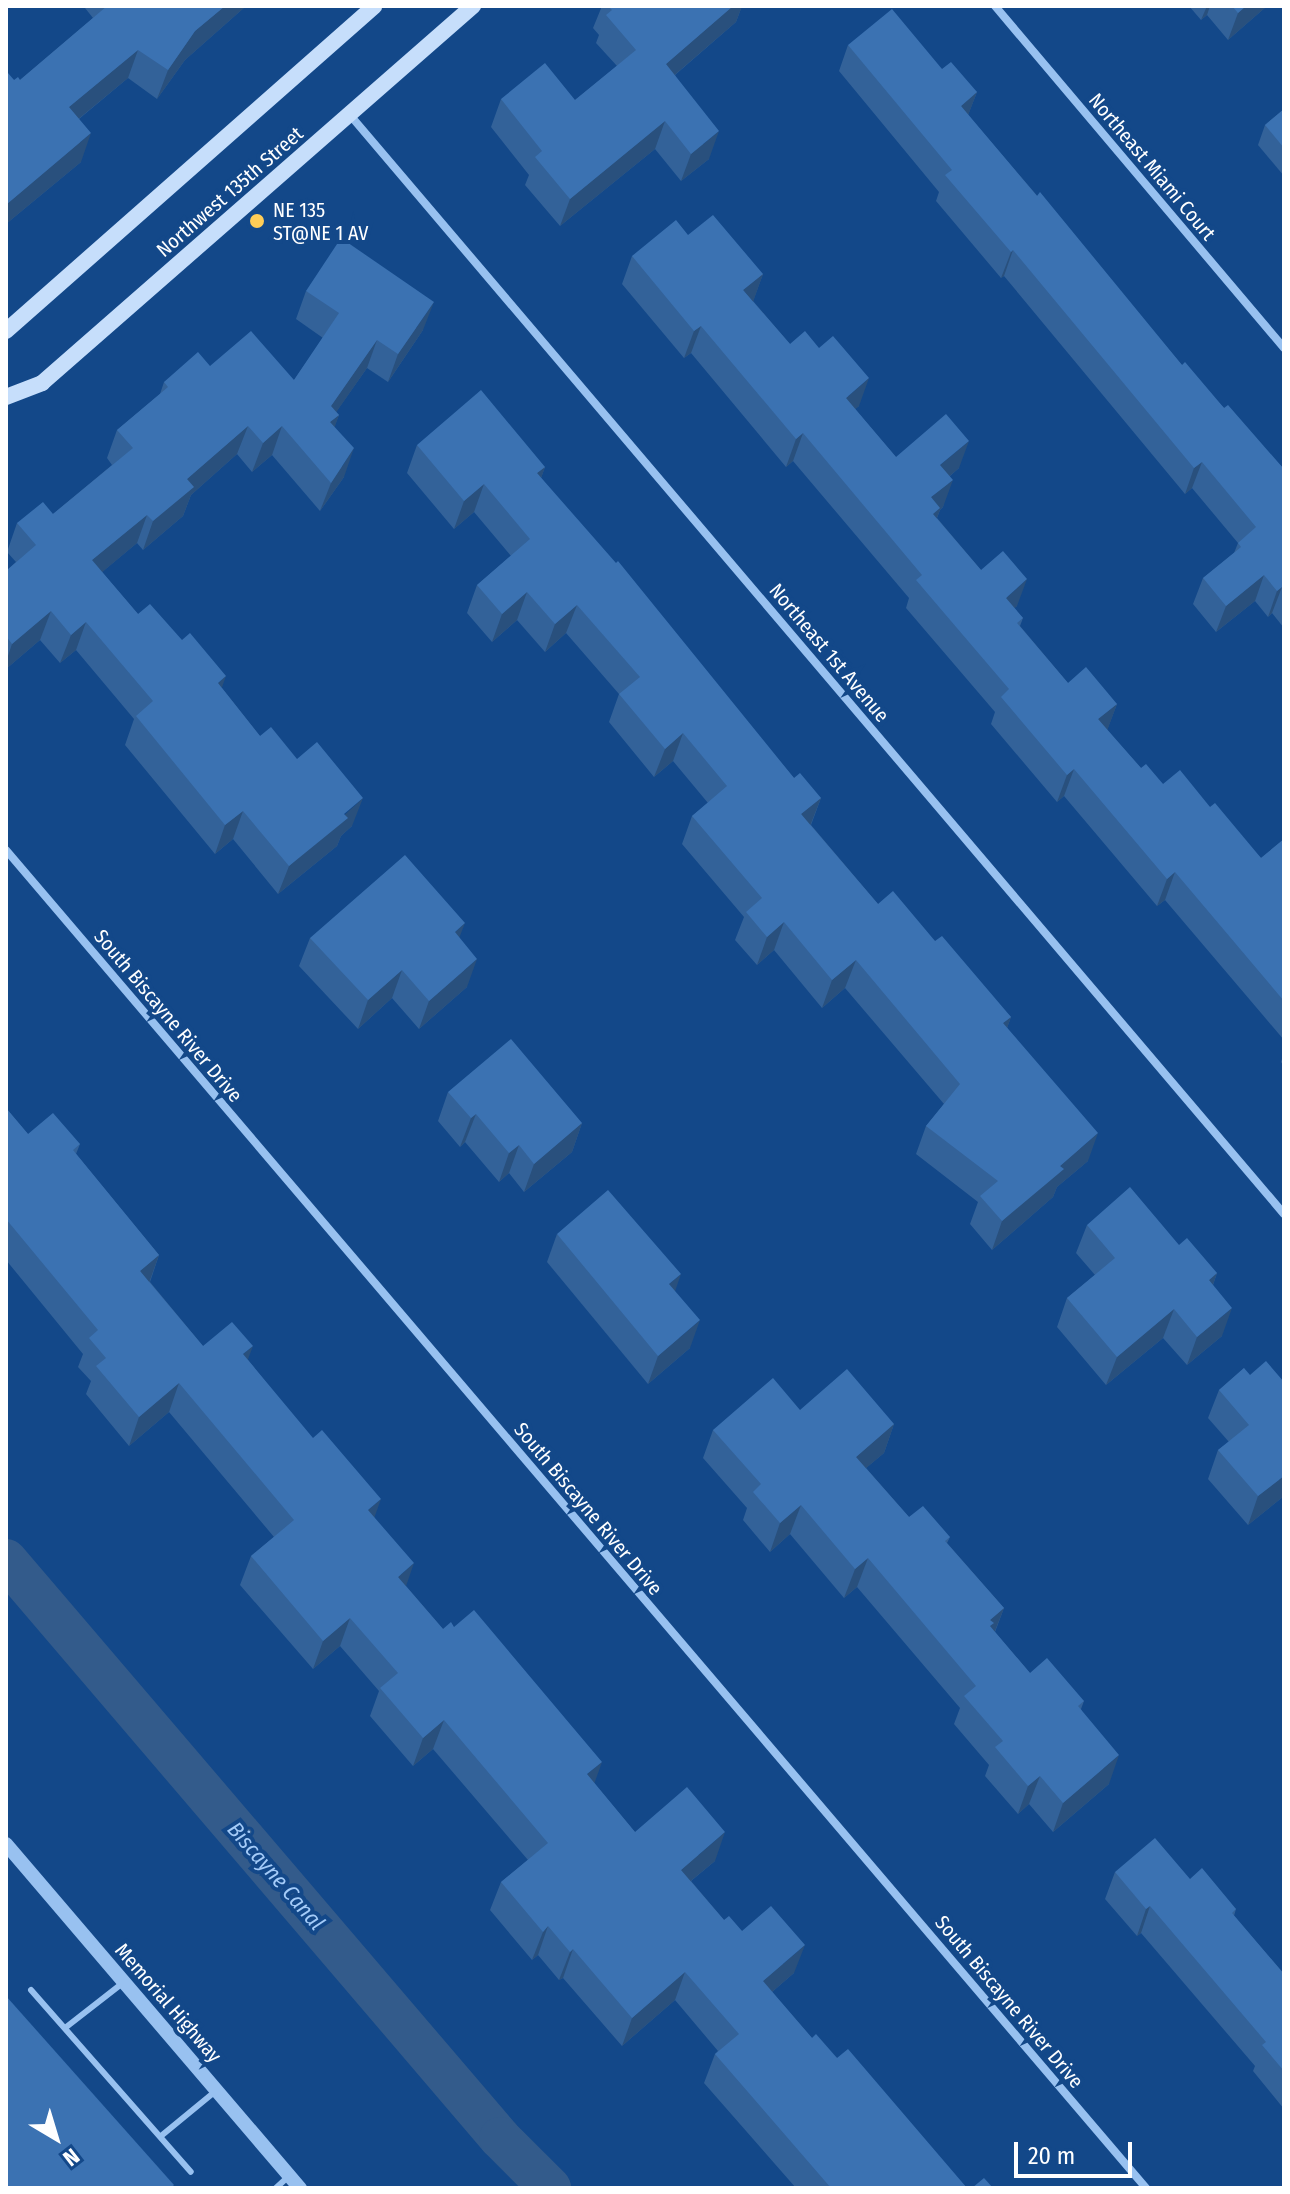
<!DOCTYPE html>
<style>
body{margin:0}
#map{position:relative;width:1290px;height:2194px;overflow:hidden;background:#134889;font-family:"Fira Sans Condensed",sans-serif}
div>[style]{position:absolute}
.canal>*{height:42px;margin:-21px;padding:0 21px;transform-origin:21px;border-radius:21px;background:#335b8b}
.service>*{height:6px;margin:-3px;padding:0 3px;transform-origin:3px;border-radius:3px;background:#98c1f0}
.minor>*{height:8px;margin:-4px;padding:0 4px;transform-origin:4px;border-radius:4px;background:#98c1f0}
.tertiary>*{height:14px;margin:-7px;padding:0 7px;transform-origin:7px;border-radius:7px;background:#98c1f0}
.secondary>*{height:16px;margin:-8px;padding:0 8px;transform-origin:8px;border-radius:8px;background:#c6defb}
.wall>*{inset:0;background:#336299}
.shaded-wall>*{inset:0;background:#29507d}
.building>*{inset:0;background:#3b72b2}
.dots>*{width:22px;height:22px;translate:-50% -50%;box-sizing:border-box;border:4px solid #134889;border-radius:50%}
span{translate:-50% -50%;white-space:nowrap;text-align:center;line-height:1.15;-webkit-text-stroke:8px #134889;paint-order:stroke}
.street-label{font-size:20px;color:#fff}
.poi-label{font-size:20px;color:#fff}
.left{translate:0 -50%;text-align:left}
.water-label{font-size:22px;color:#a4cbf8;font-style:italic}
.frame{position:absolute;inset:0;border:8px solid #fff;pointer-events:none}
.north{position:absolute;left:16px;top:2098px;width:80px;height:80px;-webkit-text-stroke:6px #134889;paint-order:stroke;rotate:142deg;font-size:22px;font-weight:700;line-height:32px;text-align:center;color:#fff}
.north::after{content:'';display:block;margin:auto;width:28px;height:36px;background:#fff;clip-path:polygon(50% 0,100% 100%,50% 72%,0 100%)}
.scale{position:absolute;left:1014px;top:2142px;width:118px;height:36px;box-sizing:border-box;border:4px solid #fff;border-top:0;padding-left:10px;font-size:24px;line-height:28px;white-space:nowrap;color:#fff;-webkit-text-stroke:6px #134889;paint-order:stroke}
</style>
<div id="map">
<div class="canal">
<div style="left:6px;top:1560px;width:760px;rotate:49.48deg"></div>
<div style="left:500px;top:2138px;width:71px;rotate:45deg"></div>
</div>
<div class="service">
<div style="left:31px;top:1990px;width:242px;rotate:48.7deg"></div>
<div style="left:65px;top:2028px;width:75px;rotate:-37.9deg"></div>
<div style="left:161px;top:2136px;width:72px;rotate:-39.4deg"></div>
<div style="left:276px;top:2188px;width:16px;rotate:-43deg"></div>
</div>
<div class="minor">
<div style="left:995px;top:6px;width:448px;rotate:49.8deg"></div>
<div style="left:350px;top:115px;width:1442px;rotate:49.64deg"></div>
<div style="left:6px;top:850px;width:1758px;rotate:49.57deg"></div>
</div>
<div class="tertiary">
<div style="left:6px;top:1844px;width:453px;rotate:49.5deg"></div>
</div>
<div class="secondary">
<div style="left:6px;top:331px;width:491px;rotate:-41.4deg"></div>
<div style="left:6px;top:397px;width:39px;rotate:-21deg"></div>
<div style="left:42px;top:383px;width:573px;rotate:-41.18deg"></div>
</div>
<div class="wall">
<div style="clip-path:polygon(85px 6px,246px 6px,185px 60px,157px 99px,128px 78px,79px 119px,81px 162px,6px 224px,6px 75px,14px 80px,20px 80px,93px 18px,85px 8px)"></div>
<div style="clip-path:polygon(602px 6px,742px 6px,736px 22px,675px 75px,709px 159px,681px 181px,655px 149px,560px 226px,525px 185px,529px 175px,491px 127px,501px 99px,575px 100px,617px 66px,596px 43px,599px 35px,593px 28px)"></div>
<div style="clip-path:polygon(1189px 6px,1267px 6px,1228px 40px,1207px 15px,1201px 20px)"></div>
<div style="clip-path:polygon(848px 45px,942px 69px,977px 92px,968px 115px,1182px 365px,1283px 468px,1284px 467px,1284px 628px,1272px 613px,1268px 617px,1255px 601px,1216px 632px,1193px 604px,1203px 578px,1234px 553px,1238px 543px,1192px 488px,1185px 494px,1004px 276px,1001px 278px,936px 201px,939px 192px,839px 71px)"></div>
<div style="clip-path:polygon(1284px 109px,1284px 176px,1258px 145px,1265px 125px)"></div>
<div style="clip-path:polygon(632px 256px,763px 274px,753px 301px,790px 344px,859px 406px,855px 409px,896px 457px,959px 468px,950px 476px,943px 507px,940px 510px,937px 518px,981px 570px,1017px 606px,1014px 608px,1023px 618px,1020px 626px,1068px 683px,1117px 704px,1107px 730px,1141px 768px,1163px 784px,1210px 807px,1261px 858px,1284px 839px,1284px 1040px,1165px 900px,1157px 906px,1064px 796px,1057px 802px,991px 724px,995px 712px,906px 608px,909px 598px,793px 461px,786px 467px,691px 353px,684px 358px,622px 284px)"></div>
<div style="clip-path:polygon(306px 291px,423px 330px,388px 382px,367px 368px,336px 412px,339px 415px,334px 427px,344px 477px,320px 511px,272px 455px,252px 472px,237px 454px,191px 495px,183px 516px,143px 550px,137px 543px,102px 572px,138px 614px,222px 688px,260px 736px,352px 826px,341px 836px,337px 846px,278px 894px,233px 839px,215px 854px,125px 745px,134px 719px,76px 650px,60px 663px,40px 640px,6px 669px,6px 571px,16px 562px,7px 552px,17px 523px,53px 514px,112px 465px,107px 458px,117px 430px,160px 394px,164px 382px,210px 366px,294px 380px,323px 338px,296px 319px)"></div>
<div style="clip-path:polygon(417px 445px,545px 467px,541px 478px,794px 778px,821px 798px,811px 825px,878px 904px,935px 941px,1011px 1017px,1007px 1028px,1088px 1161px,1057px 1187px,1053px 1197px,992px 1250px,970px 1224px,978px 1202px,916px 1154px,926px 1126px,944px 1104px,845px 988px,822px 1008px,774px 950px,757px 965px,735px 940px,744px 917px,682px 844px,692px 816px,708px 803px,673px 761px,654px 777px,609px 722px,619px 694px,566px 633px,545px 652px,517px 620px,492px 642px,467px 613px,477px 585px,511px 556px,474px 512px,454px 529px,407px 473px)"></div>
<div style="clip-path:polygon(310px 938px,459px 938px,467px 987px,419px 1029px,392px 998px,358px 1029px,299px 966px)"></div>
<div style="clip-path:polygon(1284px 1053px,1284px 1067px,1281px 1062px)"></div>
<div style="clip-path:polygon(448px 1092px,582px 1123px,572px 1152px,524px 1192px,509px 1173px,499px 1182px,465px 1142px,460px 1147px,438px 1121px)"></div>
<div style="clip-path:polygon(6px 1108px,28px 1134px,80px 1144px,76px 1154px,159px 1255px,150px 1282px,203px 1346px,248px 1360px,374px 1517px,406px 1586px,443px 1629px,594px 1783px,635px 1832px,715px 1861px,691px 1881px,724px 1920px,742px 1931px,794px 1973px,772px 1992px,812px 2038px,837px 2058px,967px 2188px,796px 2188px,704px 2083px,715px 2054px,718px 2051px,675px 2000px,622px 2046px,563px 1978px,559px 1980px,538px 1955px,532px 1960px,490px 1910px,501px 1882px,528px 1860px,433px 1749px,413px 1766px,370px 1716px,379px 1691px,340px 1646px,313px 1669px,240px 1585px,251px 1556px,274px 1537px,169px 1412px,129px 1446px,86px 1394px,91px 1381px,78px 1367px,83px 1354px,6px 1260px)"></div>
<div style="clip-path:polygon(1087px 1225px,1179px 1245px,1217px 1273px,1213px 1285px,1222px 1336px,1187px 1365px,1163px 1338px,1106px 1385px,1057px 1327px,1067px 1298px,1095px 1275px,1076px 1253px)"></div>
<div style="clip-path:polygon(557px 1234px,690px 1348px,648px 1384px,547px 1262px)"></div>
<div style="clip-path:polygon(1244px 1368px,1284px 1496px,1248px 1525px,1208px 1479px,1218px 1450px,1229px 1442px,1208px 1418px,1219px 1390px)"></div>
<div style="clip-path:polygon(800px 1410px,894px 1424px,884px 1453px,866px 1468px,909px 1517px,950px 1537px,947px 1543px,1004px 1608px,995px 1632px,1030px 1673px,1084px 1701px,1081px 1709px,1109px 1784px,1053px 1832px,1029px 1804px,1018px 1814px,985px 1776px,989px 1765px,954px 1724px,960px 1708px,857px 1587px,844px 1598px,790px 1534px,770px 1552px,743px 1520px,747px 1508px,703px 1458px,713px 1430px)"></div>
<div style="clip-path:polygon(1115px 1872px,1190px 1879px,1236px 1909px,1234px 1916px,1284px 1974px,1284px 2109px,1253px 2071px,1255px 2066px,1141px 1933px,1137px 1936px,1105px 1899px)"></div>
</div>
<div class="shaded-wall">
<div style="clip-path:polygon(225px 6px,246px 6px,185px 60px,157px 99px,168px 70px,195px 31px)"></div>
<div style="clip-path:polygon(733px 6px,742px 6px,736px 22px,656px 91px,666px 64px)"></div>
<div style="clip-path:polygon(1207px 6px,1210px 6px,1207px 15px,1201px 20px)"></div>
<div style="clip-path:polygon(1246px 6px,1267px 6px,1228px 40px,1238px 13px)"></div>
<div style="clip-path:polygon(138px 50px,128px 78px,59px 135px,69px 107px)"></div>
<div style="clip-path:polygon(977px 92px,967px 118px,961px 106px)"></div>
<div style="clip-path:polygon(665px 121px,655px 149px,560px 226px,570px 199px)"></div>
<div style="clip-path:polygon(719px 131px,709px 159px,681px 181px,691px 154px)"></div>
<div style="clip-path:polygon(91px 133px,81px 162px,6px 224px,7px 204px)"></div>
<div style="clip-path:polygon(1013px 250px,1004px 276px,1001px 278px,1011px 252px)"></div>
<div style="clip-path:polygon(763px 274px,753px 302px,743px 290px)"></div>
<div style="clip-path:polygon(434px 302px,423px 330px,388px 382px,398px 354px)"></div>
<div style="clip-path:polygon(701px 326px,691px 353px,684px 358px,694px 331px)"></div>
<div style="clip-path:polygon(377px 340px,367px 368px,321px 434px,331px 406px)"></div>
<div style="clip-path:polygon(869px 378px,859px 406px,836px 425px,846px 398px)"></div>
<div style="clip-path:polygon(339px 415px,329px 443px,330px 422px)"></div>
<div style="clip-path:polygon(248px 426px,237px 454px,191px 495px,183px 516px,143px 550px,153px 521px,187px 479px)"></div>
<div style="clip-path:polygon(282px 426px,272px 455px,252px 472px,263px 443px)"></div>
<div style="clip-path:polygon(803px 433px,793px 461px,786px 467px,796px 439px)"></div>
<div style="clip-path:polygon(969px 441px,959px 468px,930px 493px,940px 465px)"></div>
<div style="clip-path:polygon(354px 448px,344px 477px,320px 511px,331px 483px)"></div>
<div style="clip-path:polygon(1202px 462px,1192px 488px,1185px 494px,1194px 468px)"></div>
<div style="clip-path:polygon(545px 467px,535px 495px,537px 473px)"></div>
<div style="clip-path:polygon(953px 480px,943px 507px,940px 510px,930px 535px,931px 497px)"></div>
<div style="clip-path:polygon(484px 484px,474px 512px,454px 529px,464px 501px)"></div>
<div style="clip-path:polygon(147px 515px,137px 543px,82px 589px,92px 560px)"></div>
<div style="clip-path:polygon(1264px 575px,1255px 601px,1216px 632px,1226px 606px)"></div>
<div style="clip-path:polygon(1027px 579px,1017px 606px,996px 625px,1006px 598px)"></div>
<div style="clip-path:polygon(1282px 587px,1272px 613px,1268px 617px,1277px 591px)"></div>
<div style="clip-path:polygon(527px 592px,517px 620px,492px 642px,502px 614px)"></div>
<div style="clip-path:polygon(577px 605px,566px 633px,545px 652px,555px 624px)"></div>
<div style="clip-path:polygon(51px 611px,40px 640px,6px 669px,6px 662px,12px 644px)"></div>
<div style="clip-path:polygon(86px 622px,76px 650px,60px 663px,71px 635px)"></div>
<div style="clip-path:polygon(226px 676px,216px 704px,218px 683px)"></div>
<div style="clip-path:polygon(1117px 704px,1107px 731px,1098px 719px)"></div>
<div style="clip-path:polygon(683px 733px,673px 761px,654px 777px,665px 749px)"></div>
<div style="clip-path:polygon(1074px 769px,1064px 796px,1057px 802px,1067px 775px)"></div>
<div style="clip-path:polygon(363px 798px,352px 826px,341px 836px,337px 846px,278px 894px,289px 866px)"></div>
<div style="clip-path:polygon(821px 798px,810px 826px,801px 814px)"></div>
<div style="clip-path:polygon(243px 811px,233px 839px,215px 854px,225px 825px)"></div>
<div style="clip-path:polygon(1175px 872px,1165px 900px,1157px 906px,1167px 879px)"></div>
<div style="clip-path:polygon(784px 922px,774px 950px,757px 965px,767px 937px)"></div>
<div style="clip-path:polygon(465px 923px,454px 951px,455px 932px)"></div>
<div style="clip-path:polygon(477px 959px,467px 987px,419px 1029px,429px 1001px)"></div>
<div style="clip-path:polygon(856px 960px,845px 988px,822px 1008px,832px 980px)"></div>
<div style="clip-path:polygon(402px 970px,392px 998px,358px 1029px,368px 1000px)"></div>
<div style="clip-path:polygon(1011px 1017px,1001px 1045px,1003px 1023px)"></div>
<div style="clip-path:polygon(476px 1114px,465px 1142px,460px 1147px,471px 1118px)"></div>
<div style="clip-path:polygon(582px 1123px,572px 1152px,524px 1192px,534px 1164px)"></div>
<div style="clip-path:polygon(1098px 1133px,1088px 1161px,1057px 1187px,1053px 1197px,992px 1250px,1002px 1221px,1060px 1166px)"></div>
<div style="clip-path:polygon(519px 1145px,509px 1173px,499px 1182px,509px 1153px)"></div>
<div style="clip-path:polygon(159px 1255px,149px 1283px,140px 1271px)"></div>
<div style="clip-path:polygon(1217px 1273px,1207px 1302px,1209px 1280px)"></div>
<div style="clip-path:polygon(681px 1274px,671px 1303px,669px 1284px)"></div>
<div style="clip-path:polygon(1232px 1308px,1222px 1336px,1187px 1365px,1197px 1337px)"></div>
<div style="clip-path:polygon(1174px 1309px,1163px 1338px,1106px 1385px,1117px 1357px)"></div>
<div style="clip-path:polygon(700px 1320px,690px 1348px,648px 1384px,658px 1356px)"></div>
<div style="clip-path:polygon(253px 1346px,242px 1375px,243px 1354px)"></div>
<div style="clip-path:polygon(179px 1383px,169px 1412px,129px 1446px,139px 1417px)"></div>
<div style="clip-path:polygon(894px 1424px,884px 1453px,846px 1485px,856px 1457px)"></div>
<div style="clip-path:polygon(1284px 1476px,1284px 1496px,1248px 1525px,1258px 1496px)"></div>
<div style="clip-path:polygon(381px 1499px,371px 1527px,368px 1510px)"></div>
<div style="clip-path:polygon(801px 1505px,790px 1534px,770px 1552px,780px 1523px)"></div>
<div style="clip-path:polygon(868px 1558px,857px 1587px,844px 1598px,855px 1569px)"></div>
<div style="clip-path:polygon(414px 1563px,404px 1592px,398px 1577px)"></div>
<div style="clip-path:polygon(1004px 1608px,993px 1636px,987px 1642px,990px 1620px)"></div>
<div style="clip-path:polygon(350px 1618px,340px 1646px,313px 1669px,323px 1641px)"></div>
<div style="clip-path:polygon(444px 1720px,433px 1749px,413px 1766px,423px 1738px)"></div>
<div style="clip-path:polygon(1119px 1755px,1109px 1784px,1053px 1832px,1063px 1803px)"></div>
<div style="clip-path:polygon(602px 1762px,592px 1790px,587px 1774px)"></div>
<div style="clip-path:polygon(1040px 1776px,1029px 1804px,1018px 1814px,1028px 1786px)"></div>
<div style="clip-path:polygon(725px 1832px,715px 1861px,670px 1898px,681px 1870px)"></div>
<div style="clip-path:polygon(1150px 1906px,1141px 1933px,1137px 1936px,1146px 1909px)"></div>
<div style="clip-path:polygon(548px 1926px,538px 1955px,532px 1960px,543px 1932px)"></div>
<div style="clip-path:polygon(805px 1945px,794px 1973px,752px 2009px,763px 1981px)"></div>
<div style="clip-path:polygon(573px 1949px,563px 1978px,559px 1980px,570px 1952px)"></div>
<div style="clip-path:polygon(685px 1972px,675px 2000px,622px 2046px,632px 2018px)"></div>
</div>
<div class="building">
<div style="clip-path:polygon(107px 6px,225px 6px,195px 31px,168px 70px,138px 50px,69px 107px,91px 133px,7px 204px,6px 75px,8px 73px,14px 80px,18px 77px,20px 80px)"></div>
<div style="clip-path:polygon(608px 6px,733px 6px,666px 64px,719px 131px,691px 154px,665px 121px,570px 199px,535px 157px,542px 151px,501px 99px,545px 63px,575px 100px,636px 50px,606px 15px,612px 10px)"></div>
<div style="clip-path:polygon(1232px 6px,1246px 6px,1238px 13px)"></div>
<div style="clip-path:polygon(892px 9px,942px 69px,951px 62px,977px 92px,961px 106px,1037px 196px,1040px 192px,1182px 365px,1185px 362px,1224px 408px,1228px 405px,1283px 468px,1284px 467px,1284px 590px,1282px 587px,1277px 591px,1264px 575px,1226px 606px,1203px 578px,1241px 547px,1238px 543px,1256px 527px,1202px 462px,1194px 468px,1013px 250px,1011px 252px,945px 175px,952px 170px,848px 45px)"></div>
<div style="clip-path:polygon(1284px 109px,1284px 148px,1265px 125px)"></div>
<div style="clip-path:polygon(713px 215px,763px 274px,743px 290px,790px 344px,805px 331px,819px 348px,833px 336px,869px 378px,846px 398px,896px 457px,946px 414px,969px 441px,940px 465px,953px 480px,931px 497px,940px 508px,933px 514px,981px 570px,1003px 551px,1027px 579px,1006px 598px,1023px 618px,1017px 623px,1068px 683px,1086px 667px,1117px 704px,1098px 719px,1141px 768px,1146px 764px,1163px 784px,1180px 770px,1210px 807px,1215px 803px,1261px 858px,1284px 839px,1284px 1001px,1175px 872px,1167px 879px,1074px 769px,1067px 775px,1001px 697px,1009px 689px,916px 580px,922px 575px,803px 433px,796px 439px,701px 326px,694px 331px,632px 256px,676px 220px,688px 235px)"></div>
<div style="clip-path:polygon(341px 238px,434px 302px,398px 354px,377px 340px,331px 406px,339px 415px,330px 422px,354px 448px,331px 483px,282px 426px,263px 443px,248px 426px,187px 479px,194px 487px,153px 521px,147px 515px,92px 560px,138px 614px,150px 604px,182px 640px,190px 633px,226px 676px,218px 683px,260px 736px,271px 727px,297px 759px,317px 742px,363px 798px,344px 814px,348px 818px,289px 866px,243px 811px,225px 825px,136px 716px,153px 701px,86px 622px,71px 635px,51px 611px,12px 644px,6px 636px,6px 571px,36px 545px,17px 523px,43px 502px,53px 514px,133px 448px,117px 430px,168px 387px,164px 382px,198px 352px,210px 366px,251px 331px,294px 380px,339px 313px,306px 291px)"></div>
<div style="clip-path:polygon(481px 390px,545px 467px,537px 473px,616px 563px,618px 561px,794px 778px,800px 773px,821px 798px,801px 814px,878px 904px,893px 891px,935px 941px,942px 936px,1011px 1017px,1003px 1023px,1098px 1133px,1060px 1166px,1064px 1169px,1002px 1221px,980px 1196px,998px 1181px,926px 1126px,960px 1084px,856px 960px,832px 980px,784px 922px,767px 937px,746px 912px,762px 898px,692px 816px,727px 786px,683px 733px,665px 749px,619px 694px,640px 677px,577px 605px,555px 624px,527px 592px,502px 614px,477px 585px,530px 539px,484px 484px,464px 501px,417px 445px)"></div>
<div style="clip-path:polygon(405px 855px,465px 923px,455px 932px,477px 959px,429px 1001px,402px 970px,368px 1000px,310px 938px)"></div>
<div style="clip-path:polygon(511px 1039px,582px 1123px,534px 1164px,519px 1145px,509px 1153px,476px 1114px,471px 1118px,448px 1092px)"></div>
<div style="clip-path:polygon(6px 1108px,28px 1134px,53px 1113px,80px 1144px,73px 1150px,159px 1255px,140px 1271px,203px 1346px,232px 1322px,253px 1346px,243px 1354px,313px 1438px,322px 1430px,381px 1499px,368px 1510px,414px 1563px,398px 1577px,443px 1629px,451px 1622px,454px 1627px,474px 1610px,602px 1762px,587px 1774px,635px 1832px,687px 1787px,725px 1832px,681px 1870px,724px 1920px,729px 1916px,742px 1931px,771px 1906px,805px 1945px,763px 1981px,812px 2038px,816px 2034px,837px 2058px,848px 2049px,967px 2188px,831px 2188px,715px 2054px,739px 2034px,685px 1972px,632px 2018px,573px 1949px,570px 1952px,548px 1926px,543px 1932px,501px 1882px,548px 1843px,444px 1720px,423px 1738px,380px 1688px,398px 1673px,350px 1618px,323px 1641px,251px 1556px,294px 1520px,179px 1383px,139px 1417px,96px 1366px,106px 1358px,89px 1338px,98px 1330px,6px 1219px)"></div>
<div style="clip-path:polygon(1130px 1187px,1179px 1245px,1187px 1238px,1217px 1273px,1209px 1280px,1232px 1308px,1197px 1337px,1174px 1309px,1117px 1357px,1067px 1298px,1115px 1258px,1087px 1225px)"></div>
<div style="clip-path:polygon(608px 1190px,681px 1274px,669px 1284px,700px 1320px,658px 1356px,557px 1234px)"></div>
<div style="clip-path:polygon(1266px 1361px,1284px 1382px,1284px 1476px,1258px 1496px,1218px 1450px,1249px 1425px,1219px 1390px,1244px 1368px,1250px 1375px)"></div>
<div style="clip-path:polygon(847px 1369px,894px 1424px,856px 1457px,909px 1517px,923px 1506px,950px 1537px,945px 1541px,1004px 1608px,990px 1620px,994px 1623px,990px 1626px,1030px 1673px,1047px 1658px,1084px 1701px,1078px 1706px,1119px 1755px,1063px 1803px,1040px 1776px,1028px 1786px,995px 1747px,1003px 1741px,964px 1696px,976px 1686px,868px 1558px,855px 1569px,801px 1505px,780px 1523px,753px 1492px,761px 1484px,713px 1430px,773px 1378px,800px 1410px)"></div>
<div style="clip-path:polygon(1155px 1838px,1190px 1879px,1202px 1868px,1236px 1909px,1232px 1913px,1284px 1974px,1284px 2071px,1262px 2045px,1266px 2042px,1150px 1906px,1146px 1909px,1115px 1872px)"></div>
<div style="clip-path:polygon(6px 1996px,174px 2185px,171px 2188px,6px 2188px)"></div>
<div style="clip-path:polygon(984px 2178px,993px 2188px,972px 2188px)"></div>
</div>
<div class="dots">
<div style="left:257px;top:221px;background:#ffcd57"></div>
</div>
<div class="street-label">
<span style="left:1152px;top:167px;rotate:50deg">Northeast Miami Court</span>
<span style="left:230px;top:192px;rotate:-41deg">Northwest 135th Street</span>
<span style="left:829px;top:653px;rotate:50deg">Northeast 1st Avenue</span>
<span style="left:168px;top:1016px;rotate:50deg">South Biscayne River Drive</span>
<span style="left:588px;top:1509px;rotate:50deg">South Biscayne River Drive</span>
<span style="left:1009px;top:2002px;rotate:50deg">South Biscayne River Drive</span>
<span style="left:168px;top:2003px;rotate:49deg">Memorial Highway</span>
</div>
<div class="poi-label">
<span class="left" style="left:273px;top:222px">NE 135<br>ST@NE 1 AV</span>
</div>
<div class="water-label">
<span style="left:276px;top:1876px;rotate:49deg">Biscayne Canal</span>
</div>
<div class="frame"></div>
<div class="north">N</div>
<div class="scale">20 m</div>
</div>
